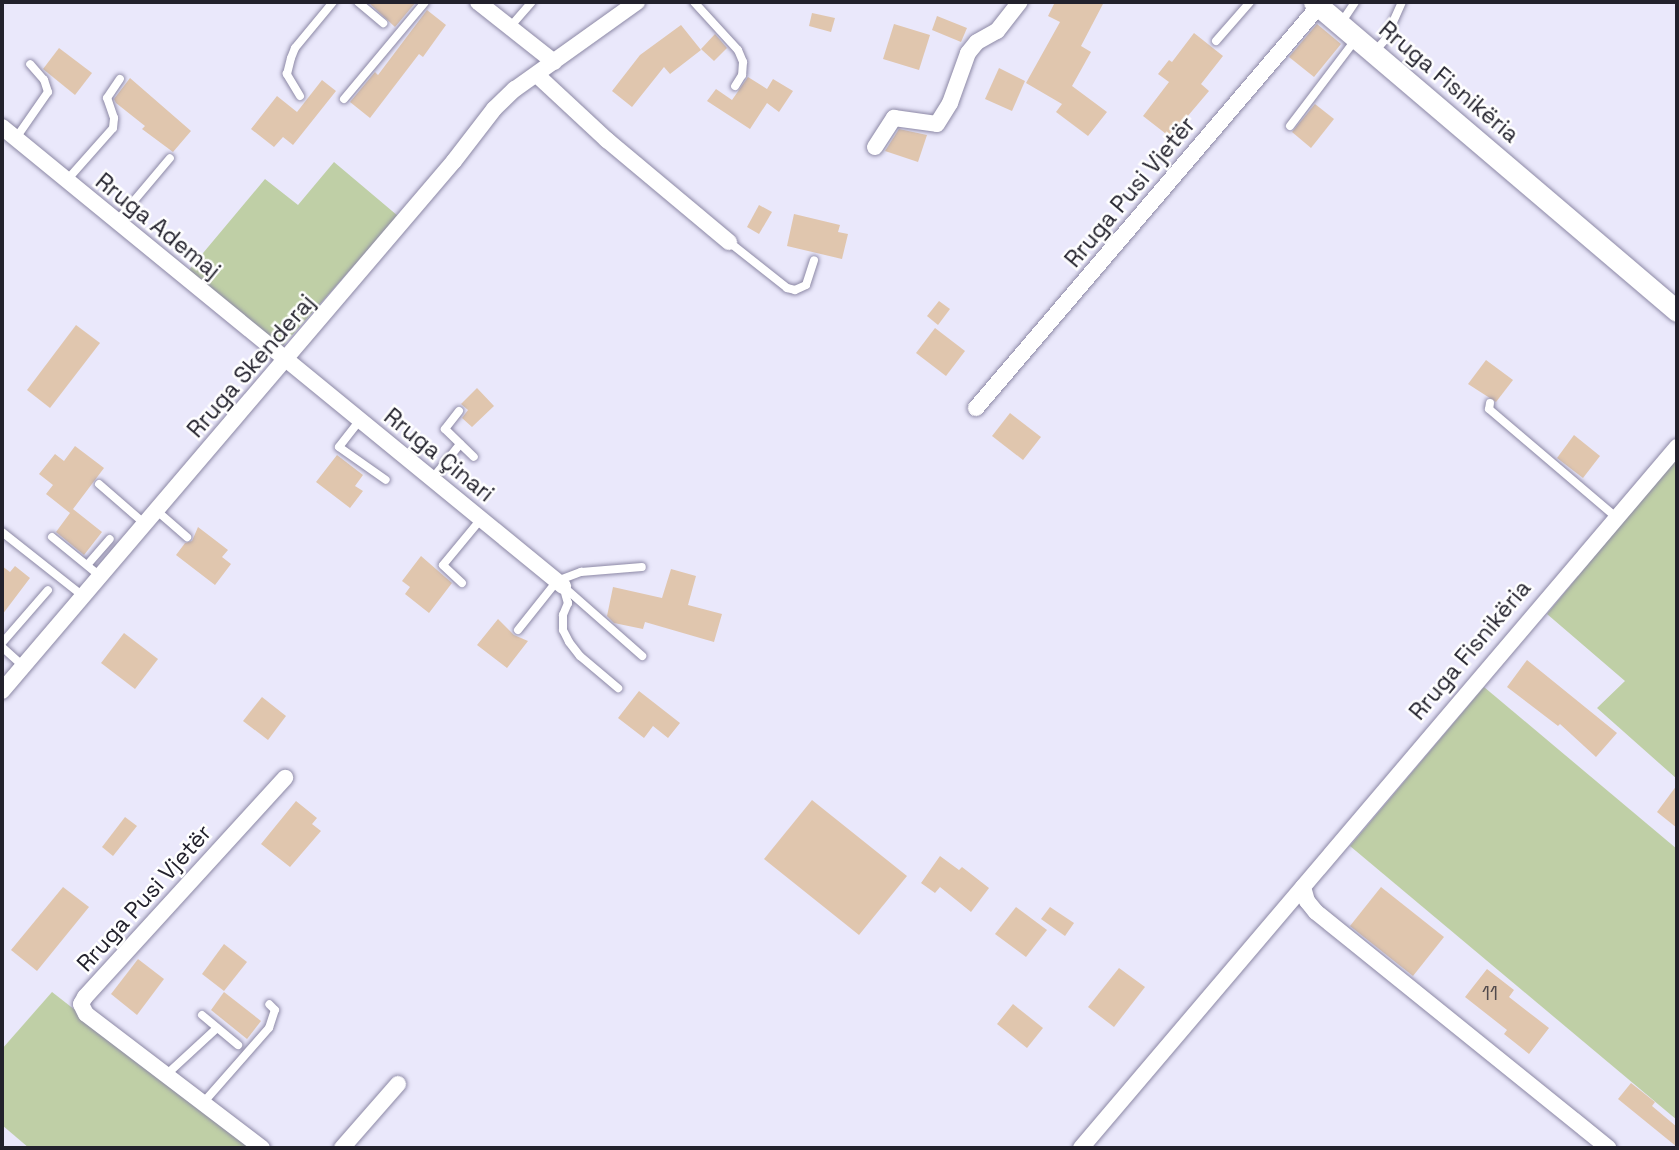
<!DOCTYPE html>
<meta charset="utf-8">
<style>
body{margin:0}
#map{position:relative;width:1679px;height:1150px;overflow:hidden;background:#eae8fb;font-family:"Space Grotesk",sans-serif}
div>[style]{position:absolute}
.green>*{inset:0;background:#bfcfa6}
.building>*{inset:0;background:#e0c6ae}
.roads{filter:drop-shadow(0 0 2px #8c88a5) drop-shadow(0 0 2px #8c88a5)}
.service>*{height:8px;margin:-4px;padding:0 4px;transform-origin:4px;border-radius:4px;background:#fff}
.minor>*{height:16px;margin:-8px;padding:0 8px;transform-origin:8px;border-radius:8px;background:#fff}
.tertiary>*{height:21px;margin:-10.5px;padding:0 10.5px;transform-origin:10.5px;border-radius:10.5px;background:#fff}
span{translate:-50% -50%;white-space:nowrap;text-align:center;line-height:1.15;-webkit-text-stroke:5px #fff;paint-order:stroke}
.number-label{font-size:19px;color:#524a4c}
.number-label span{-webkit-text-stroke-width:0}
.street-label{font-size:23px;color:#22212c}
.frame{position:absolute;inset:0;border:4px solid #22212c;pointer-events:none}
</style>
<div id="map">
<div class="green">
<div style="clip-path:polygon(334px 162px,398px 216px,280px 349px,188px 271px,265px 179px,298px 205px)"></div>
<div style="clip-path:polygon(1677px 456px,1677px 779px,1597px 708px,1625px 681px,1547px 614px)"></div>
<div style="clip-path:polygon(1484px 687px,1677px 849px,1677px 1120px,1350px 846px)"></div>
<div style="clip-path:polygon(52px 992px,252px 1148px,29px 1148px,2px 1125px,2px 1049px)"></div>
</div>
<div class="building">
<div style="clip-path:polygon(368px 2px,416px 2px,395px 27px)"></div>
<div style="clip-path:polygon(1055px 2px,1104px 2px,1081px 46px,1091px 52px,1072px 86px,1107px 112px,1088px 136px,1056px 112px,1062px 104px,1026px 83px,1060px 22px,1048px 16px)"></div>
<div style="clip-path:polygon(427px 10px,446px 25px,423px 57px,419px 54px,370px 118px,350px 102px,375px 72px,378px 75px)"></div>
<div style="clip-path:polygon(812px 13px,835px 18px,831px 32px,809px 26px)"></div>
<div style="clip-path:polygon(937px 16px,967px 28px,961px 42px,932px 30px)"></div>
<div style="clip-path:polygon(894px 24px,930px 35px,919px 70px,883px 59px)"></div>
<div style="clip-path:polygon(1317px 24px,1341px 44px,1314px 77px,1289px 57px)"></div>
<div style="clip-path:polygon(681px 25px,701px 50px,670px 74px,664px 67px,632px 107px,612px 91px,640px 55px)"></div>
<div style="clip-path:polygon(1194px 33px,1223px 56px,1201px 84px,1209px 91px,1170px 137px,1143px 116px,1169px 82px,1158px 74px,1169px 60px,1172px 62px)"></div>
<div style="clip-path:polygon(715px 34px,727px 48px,714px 61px,701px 49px)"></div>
<div style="clip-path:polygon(59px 48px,92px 73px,75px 95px,43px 69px)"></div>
<div style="clip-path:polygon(999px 68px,1025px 81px,1012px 111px,985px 99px)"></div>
<div style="clip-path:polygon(748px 77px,767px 89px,773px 79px,793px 91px,779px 112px,767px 103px,750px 129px,707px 101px,716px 89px,732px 100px)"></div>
<div style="clip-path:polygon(130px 78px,191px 131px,173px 152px,142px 129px,145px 126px,116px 103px,114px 99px)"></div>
<div style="clip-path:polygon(322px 80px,336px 91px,293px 145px,283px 137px,274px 147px,251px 129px,277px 96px,297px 112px)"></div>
<div style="clip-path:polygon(1315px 104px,1334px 119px,1311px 148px,1292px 132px)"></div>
<div style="clip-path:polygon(899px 129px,927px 135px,918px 162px,885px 151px)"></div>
<div style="clip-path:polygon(759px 205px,772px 212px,759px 234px,747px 227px)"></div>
<div style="clip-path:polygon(794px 214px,840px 225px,838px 232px,848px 234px,842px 259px,787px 246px)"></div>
<div style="clip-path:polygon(939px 301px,950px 309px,938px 325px,927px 316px)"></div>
<div style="clip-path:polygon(76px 325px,100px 343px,50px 408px,27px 390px)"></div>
<div style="clip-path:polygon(935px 328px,965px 351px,946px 376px,916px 353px)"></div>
<div style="clip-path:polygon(1486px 360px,1513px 380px,1496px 402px,1468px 384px)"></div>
<div style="clip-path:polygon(477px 388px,494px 406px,472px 427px,462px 418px,468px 410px,461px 404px)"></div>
<div style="clip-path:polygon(1010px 413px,1041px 437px,1023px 460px,992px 436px)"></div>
<div style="clip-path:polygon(1574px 435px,1600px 456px,1583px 478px,1557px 458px)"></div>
<div style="clip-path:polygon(75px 446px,104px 468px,70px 513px,73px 509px,102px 532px,84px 555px,56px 532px,70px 513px,46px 494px,53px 485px,39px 474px,55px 454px,64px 461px)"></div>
<div style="clip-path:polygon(337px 455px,363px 475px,355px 486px,363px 491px,350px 508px,316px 482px)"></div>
<div style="clip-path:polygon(198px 527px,228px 550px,222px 557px,231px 564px,215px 585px,176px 555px,185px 543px,192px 541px)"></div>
<div style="clip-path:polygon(421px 556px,452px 583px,429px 613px,405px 594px,410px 587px,402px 581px)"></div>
<div style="clip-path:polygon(2px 566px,10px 572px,15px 566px,30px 578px,2px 615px)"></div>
<div style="clip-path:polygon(671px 569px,696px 576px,688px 605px,722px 614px,714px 642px,645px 622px,643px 629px,614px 623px,607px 616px,613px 587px,662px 598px)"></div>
<div style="clip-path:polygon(498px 619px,514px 635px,528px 641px,507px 668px,477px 645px)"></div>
<div style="clip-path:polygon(124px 633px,158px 659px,135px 689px,101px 663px)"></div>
<div style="clip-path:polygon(1527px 660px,1617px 733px,1596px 757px,1560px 724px,1558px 726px,1507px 687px)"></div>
<div style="clip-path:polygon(639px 691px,680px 723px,668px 738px,653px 726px,644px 738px,618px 718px)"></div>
<div style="clip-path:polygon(262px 697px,286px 716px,268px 740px,243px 721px)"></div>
<div style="clip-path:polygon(1677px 785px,1677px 828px,1657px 812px)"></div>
<div style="clip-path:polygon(812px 800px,907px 876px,859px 935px,764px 859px)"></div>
<div style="clip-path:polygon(296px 801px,317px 818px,312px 824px,321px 831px,290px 867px,261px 844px)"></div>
<div style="clip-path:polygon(125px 817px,137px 826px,113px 856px,102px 847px)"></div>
<div style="clip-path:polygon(940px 856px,959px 870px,962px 867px,989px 888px,971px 912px,940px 887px,935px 893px,921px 883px)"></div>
<div style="clip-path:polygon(63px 887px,89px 907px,37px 971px,11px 950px)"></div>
<div style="clip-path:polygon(1381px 887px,1444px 937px,1413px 976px,1350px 926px)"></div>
<div style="clip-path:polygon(1016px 907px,1047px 930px,1026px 957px,995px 934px)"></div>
<div style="clip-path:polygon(1050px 907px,1074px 923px,1065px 936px,1041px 919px)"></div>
<div style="clip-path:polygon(224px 944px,247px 962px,224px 991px,202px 974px)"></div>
<div style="clip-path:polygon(138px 959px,164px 979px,137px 1015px,111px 994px)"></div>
<div style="clip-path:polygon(1119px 968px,1145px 987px,1114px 1027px,1088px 1007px)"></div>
<div style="clip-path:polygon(1487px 969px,1514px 990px,1509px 997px,1549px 1028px,1529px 1054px,1504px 1034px,1507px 1030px,1465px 997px)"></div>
<div style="clip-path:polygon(224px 992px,261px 1021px,247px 1039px,211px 1010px)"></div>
<div style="clip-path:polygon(1013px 1004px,1043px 1028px,1027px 1048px,997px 1024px)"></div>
<div style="clip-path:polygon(1631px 1083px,1655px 1102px,1652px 1106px,1677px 1127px,1677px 1147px,1618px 1099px)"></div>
</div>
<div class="roads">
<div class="service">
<div style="left:358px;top:2px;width:33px;rotate:40deg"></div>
<div style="left:694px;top:2px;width:65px;rotate:47.5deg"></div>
<div style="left:738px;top:50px;width:13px;rotate:67deg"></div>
<div style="left:743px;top:62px;width:13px;rotate:94deg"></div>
<div style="left:742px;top:75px;width:13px;rotate:122deg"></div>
<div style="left:1341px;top:23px;width:25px;rotate:-56deg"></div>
<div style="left:510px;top:27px;width:33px;rotate:-49deg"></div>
<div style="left:1216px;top:41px;width:52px;rotate:-48.9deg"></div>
<div style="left:1375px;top:51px;width:15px;rotate:-48deg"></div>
<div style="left:1385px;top:40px;width:42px;rotate:-65.9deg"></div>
<div style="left:300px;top:96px;width:26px;rotate:-121deg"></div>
<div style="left:287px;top:74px;width:16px;rotate:-76deg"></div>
<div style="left:291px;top:58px;width:11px;rotate:-68deg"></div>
<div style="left:295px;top:48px;width:60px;rotate:-50.4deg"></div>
<div style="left:344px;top:99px;width:126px;rotate:-50.1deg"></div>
<div style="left:1290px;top:126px;width:109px;rotate:-52.8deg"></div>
<div style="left:16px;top:138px;width:56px;rotate:-55.2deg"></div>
<div style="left:48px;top:92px;width:13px;rotate:-108deg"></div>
<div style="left:44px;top:80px;width:21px;rotate:-131deg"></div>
<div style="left:67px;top:180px;width:69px;rotate:-48.5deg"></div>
<div style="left:113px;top:128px;width:10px;rotate:-84deg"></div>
<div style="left:114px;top:118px;width:21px;rotate:-109deg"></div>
<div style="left:107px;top:98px;width:23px;rotate:-56deg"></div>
<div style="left:117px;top:221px;width:82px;rotate:-49.9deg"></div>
<div style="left:729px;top:242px;width:74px;rotate:38.4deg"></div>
<div style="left:787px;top:288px;width:8px;rotate:14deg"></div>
<div style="left:795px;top:290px;width:12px;rotate:-24deg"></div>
<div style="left:806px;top:285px;width:26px;rotate:-72deg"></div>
<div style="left:1490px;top:403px;width:6px;rotate:99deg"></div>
<div style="left:1489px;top:409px;width:168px;rotate:40.4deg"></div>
<div style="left:459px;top:411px;width:23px;rotate:128deg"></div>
<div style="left:445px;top:429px;width:40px;rotate:44deg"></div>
<div style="left:360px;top:420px;width:34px;rotate:128deg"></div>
<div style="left:339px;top:447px;width:57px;rotate:35.1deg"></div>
<div style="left:432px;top:479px;width:45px;rotate:-51.3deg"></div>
<div style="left:99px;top:484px;width:61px;rotate:41deg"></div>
<div style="left:157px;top:511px;width:40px;rotate:41deg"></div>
<div style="left:2px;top:532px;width:103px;rotate:38.3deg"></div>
<div style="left:52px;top:537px;width:62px;rotate:39.1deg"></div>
<div style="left:88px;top:564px;width:33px;rotate:-49deg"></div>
<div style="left:462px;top:583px;width:26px;rotate:-137deg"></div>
<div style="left:443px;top:565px;width:60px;rotate:-50.4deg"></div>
<div style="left:563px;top:586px;width:18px;rotate:74deg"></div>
<div style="left:568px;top:603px;width:13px;rotate:113deg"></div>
<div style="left:563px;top:615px;width:15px;rotate:90deg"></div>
<div style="left:563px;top:630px;width:13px;rotate:63deg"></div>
<div style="left:569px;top:642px;width:18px;rotate:52deg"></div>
<div style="left:580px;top:656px;width:50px;rotate:40.1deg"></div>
<div style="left:565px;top:588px;width:103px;rotate:41.4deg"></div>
<div style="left:518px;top:630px;width:63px;rotate:-51.5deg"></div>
<div style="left:557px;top:581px;width:26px;rotate:-21deg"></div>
<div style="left:581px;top:572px;width:61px;rotate:-4.7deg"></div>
<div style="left:2px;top:643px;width:70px;rotate:-49deg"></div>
<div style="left:2px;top:647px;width:28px;rotate:42deg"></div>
<div style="left:202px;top:1015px;width:47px;rotate:39.8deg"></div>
<div style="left:166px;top:1075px;width:69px;rotate:-42.7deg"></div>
<div style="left:203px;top:1103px;width:100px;rotate:-48.7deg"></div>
<div style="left:269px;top:1028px;width:19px;rotate:-72deg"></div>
<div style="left:275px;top:1010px;width:8px;rotate:-135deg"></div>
</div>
<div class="minor">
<div style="left:478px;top:2px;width:97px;rotate:38.3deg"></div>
<div style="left:537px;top:75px;width:96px;rotate:42.9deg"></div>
<div style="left:607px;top:140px;width:159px;rotate:39.9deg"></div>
<div style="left:2px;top:127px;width:725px;rotate:39.29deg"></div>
<div style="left:875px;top:147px;width:35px;rotate:-57deg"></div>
<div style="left:894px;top:118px;width:43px;rotate:7.9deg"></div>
<div style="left:937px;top:124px;width:25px;rotate:-58deg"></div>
<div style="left:950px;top:103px;width:53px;rotate:-70.2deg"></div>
<div style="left:968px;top:53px;width:14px;rotate:-51deg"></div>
<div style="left:977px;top:42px;width:23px;rotate:-29deg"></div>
<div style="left:997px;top:31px;width:37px;rotate:-52deg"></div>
<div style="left:976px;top:408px;width:528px;rotate:-49.53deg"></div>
<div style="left:2px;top:691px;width:697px;rotate:-49.54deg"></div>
<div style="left:454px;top:161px;width:66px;rotate:-52.4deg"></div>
<div style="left:494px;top:109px;width:29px;rotate:-44deg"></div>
<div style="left:515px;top:89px;width:150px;rotate:-35.5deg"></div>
<div style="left:1303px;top:887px;width:15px;rotate:74deg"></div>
<div style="left:1307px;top:901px;width:14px;rotate:51deg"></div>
<div style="left:1316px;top:912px;width:376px;rotate:38.9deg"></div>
<div style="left:262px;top:1148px;width:221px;rotate:-142.7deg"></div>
<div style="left:86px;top:1014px;width:11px;rotate:-117deg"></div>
<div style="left:81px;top:1004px;width:8px;rotate:-60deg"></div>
<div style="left:85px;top:997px;width:297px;rotate:-47.6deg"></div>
<div style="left:342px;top:1148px;width:85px;rotate:-48.8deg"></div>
<div style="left:1081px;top:1148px;width:920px;rotate:-49.63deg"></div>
</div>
<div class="tertiary">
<div style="left:1314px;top:2px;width:477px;rotate:40.4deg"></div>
</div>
</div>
<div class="number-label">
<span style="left:1490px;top:994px">11</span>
</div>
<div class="street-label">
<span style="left:1449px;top:82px;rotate:40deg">Rruga Fisnikëria</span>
<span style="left:1130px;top:192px;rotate:-50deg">Rruga Pusi Vjetër</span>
<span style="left:158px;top:226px;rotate:39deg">Rruga Ademaj</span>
<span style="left:251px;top:366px;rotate:-49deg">Rruga Skenderaj</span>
<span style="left:439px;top:455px;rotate:39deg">Rruga Çinari</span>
<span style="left:1470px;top:650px;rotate:-50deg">Rruga Fisnikëria</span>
<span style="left:144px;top:898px;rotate:-48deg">Rruga Pusi Vjetër</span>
</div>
<div class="frame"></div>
</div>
